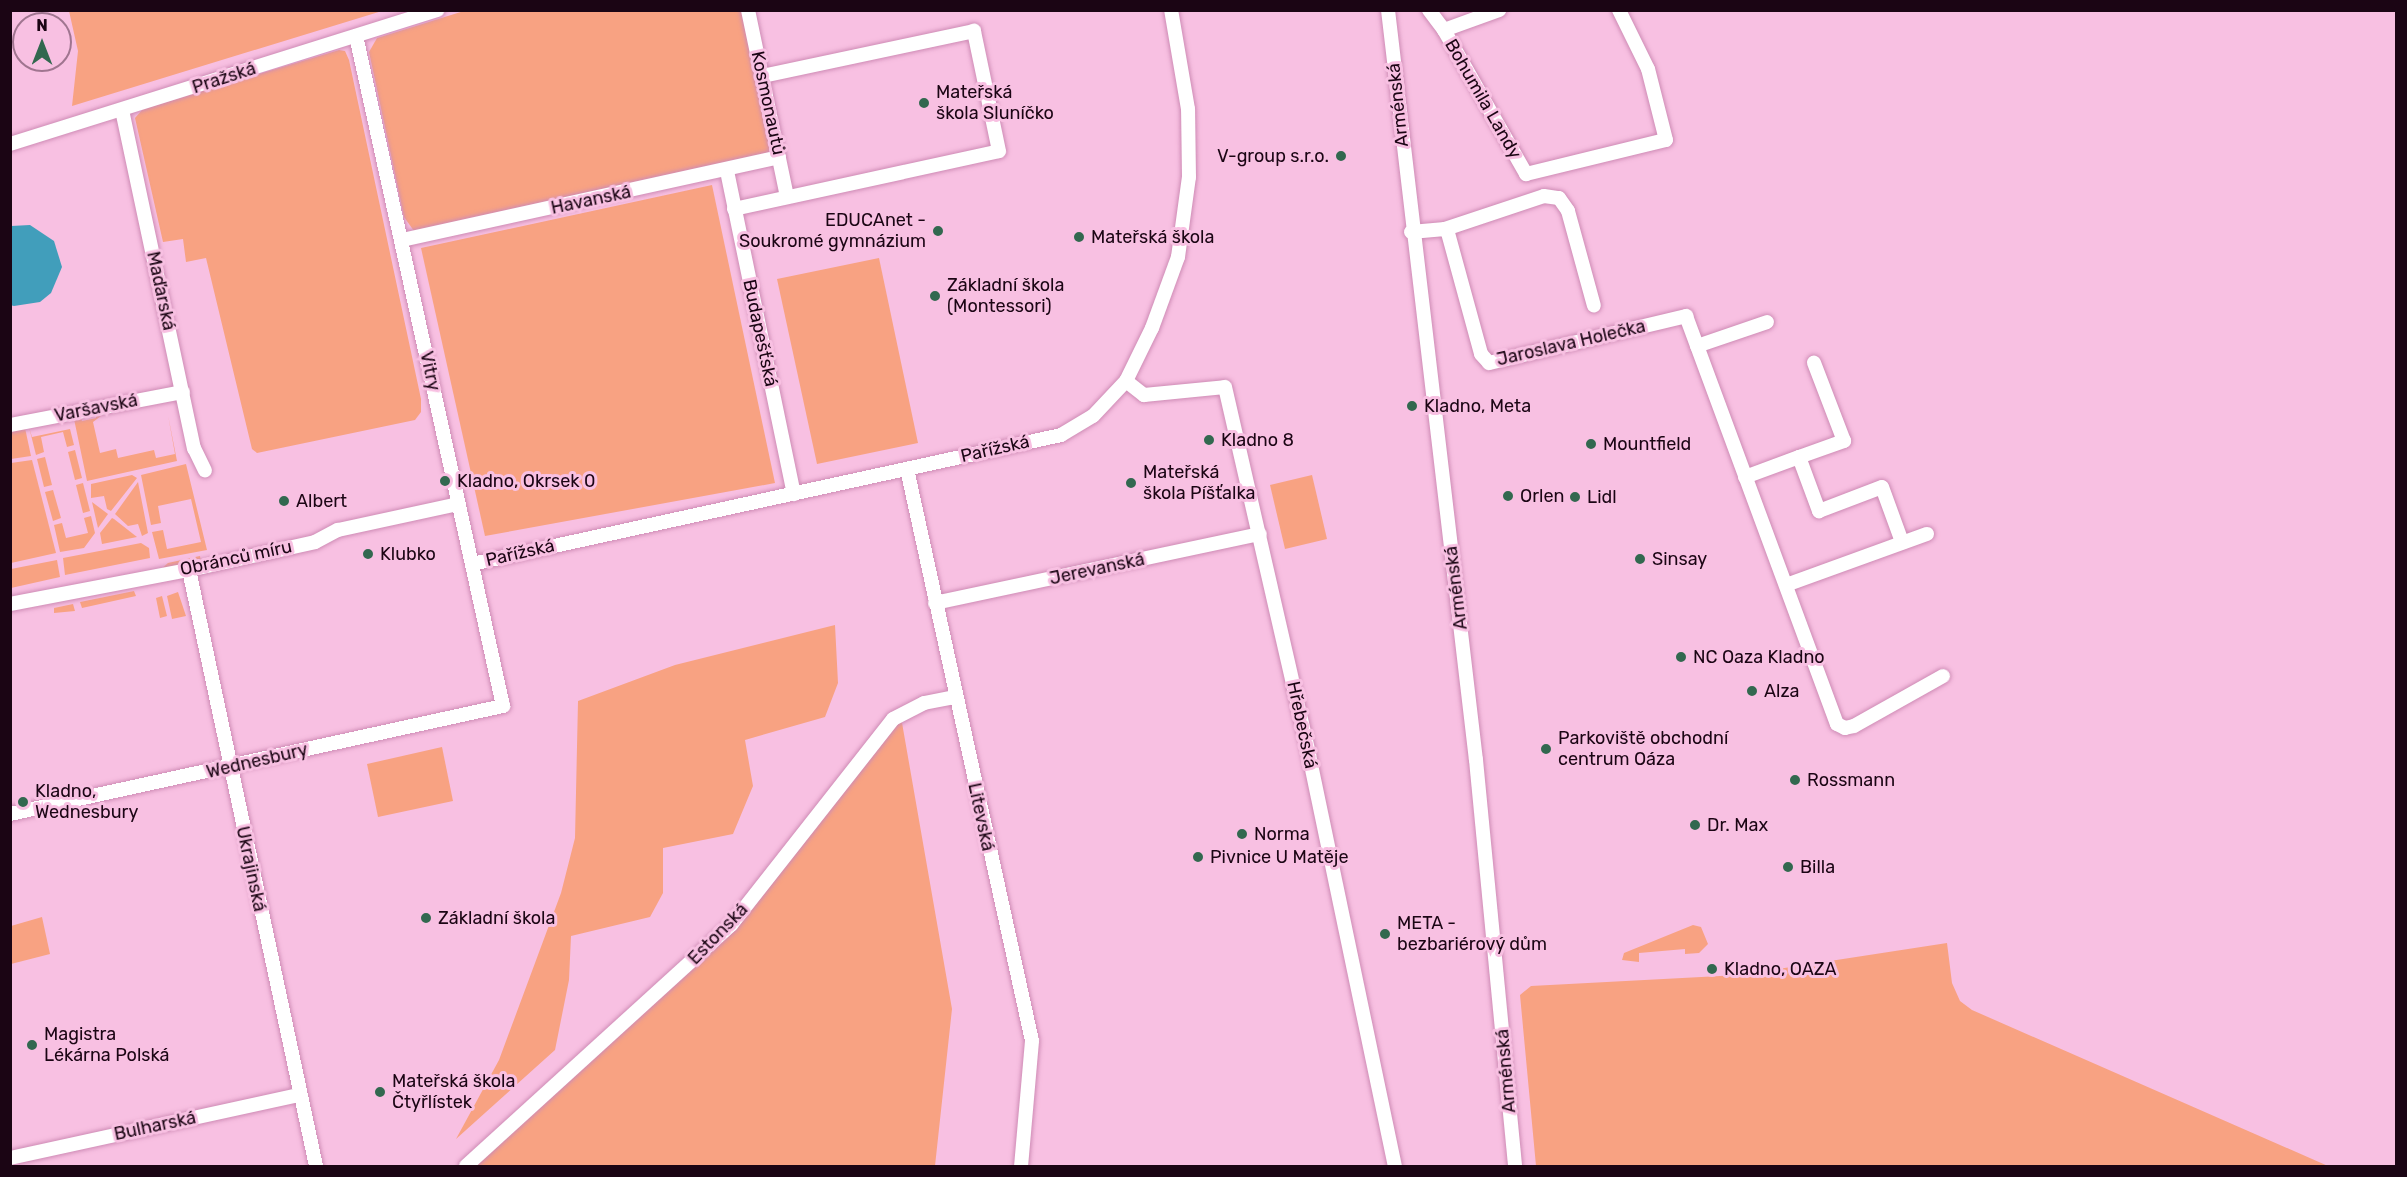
<!DOCTYPE html>
<meta charset="utf-8">
<style>
body{margin:0}
#map{position:relative;width:2407px;height:1177px;overflow:hidden;background:#f8c0e2;font-family:Rubik,sans-serif}
div>[style]{position:absolute}
.green>*{inset:0;background:#f8a282}
.water>*{inset:0;background:#419ebb}
.roads{filter:drop-shadow(0 0 2px #ce8bb5) drop-shadow(0 0 2px #ce8bb5)}
.minor>*{height:14px;margin:-7px;padding:0 7px;transform-origin:7px;border-radius:7px;background:#fff}
.dots>*{width:16px;height:16px;translate:-50% -50%;box-sizing:border-box;border:3px solid #f8c0e2;border-radius:50%}
span{translate:-50% -50%;white-space:nowrap;text-align:center;line-height:1.15;-webkit-text-stroke:6px #f8c0e2;paint-order:stroke}
.street-label{font-size:18px;color:#1b0514}
.poi-label{font-size:18px;color:#1b0514}
.left{translate:0 -50%;text-align:left}
.right{translate:-100% -50%;text-align:right}
.frame{position:absolute;inset:0;border:12px solid #1b0514;pointer-events:none}
.north{position:absolute;left:12px;top:12px;width:60px;height:60px;box-sizing:border-box;background:#f8c0e2;border:2px solid #a07590;border-radius:50%;rotate:0deg;font-size:16px;font-weight:700;line-height:24px;text-align:center;color:#1b0514}
.north::after{content:'';display:block;margin:auto;width:21px;height:27px;background:#32684f;clip-path:polygon(50% 0,100% 100%,50% 72%,0 100%)}
</style>
<div id="map">
<div class="green">
<div style="clip-path:polygon(69px 11px,69px 10px,382px 11px,72px 106px,78px 51px)"></div>
<div style="clip-path:polygon(464px 11px,745px 11px,773px 146px,769px 153px,414px 231px,404px 217px,369px 52px,377px 38px)"></div>
<div style="clip-path:polygon(339px 50px,345px 51px,349px 60px,421px 399px,421px 412px,415px 420px,257px 453px,252px 449px,206px 258px,186px 262px,183px 239px,163px 242px,135px 118px,143px 109px)"></div>
<div style="clip-path:polygon(712px 185px,775px 483px,485px 536px,421px 248px)"></div>
<div style="clip-path:polygon(879px 258px,918px 443px,817px 464px,777px 279px)"></div>
<div style="clip-path:polygon(96px 415px,101px 416px,93px 422px,100px 453px,116px 449px,118px 458px,154px 450px,156px 458px,175px 454px,168px 415px,177px 461px,87px 481px,74px 419px,81px 418px,82px 421px,96px 418px)"></div>
<div style="clip-path:polygon(29px 427px,32px 437px,70px 429px,74px 445px,67px 447px,63px 432px,41px 437px,44px 452px,36px 455px)"></div>
<div style="clip-path:polygon(25px 428px,31px 456px,11px 459px,10px 435px,13px 430px)"></div>
<div style="clip-path:polygon(75px 450px,82px 478px,75px 480px,68px 452px)"></div>
<div style="clip-path:polygon(45px 457px,52px 485px,44px 487px,37px 459px)"></div>
<div style="clip-path:polygon(32px 460px,56px 553px,11px 563px,11px 463px)"></div>
<div style="clip-path:polygon(186px 464px,207px 550px,159px 559px,152px 532px,163px 530px,167px 549px,201px 542px,191px 499px,158px 506px,161px 523px,151px 525px,141px 475px)"></div>
<div style="clip-path:polygon(132px 475px,137px 478px,111px 511px,107px 509px,104px 496px,91px 498px,91px 484px)"></div>
<div style="clip-path:polygon(1312px 475px,1327px 539px,1285px 549px,1270px 485px)"></div>
<div style="clip-path:polygon(138px 482px,148px 533px,142px 536px,138px 524px,128px 526px,115px 514px)"></div>
<div style="clip-path:polygon(83px 483px,90px 511px,83px 513px,76px 485px)"></div>
<div style="clip-path:polygon(53px 490px,61px 518px,53px 521px,45px 492px)"></div>
<div style="clip-path:polygon(92px 502px,108px 514px,98px 528px)"></div>
<div style="clip-path:polygon(91px 516px,95px 533px,84px 548px,60px 552px,54px 525px,62px 523px,66px 538px,88px 533px,84px 518px)"></div>
<div style="clip-path:polygon(112px 518px,114px 519px,137px 537px,102px 544px,100px 533px)"></div>
<div style="clip-path:polygon(141px 543px,149px 548px,150px 558px,65px 575px,63px 558px)"></div>
<div style="clip-path:polygon(200px 556px,201px 562px,160px 570px,168px 563px)"></div>
<div style="clip-path:polygon(57px 560px,60px 577px,11px 588px,11px 569px)"></div>
<div style="clip-path:polygon(134px 591px,136px 596px,82px 608px,80px 602px)"></div>
<div style="clip-path:polygon(178px 592px,186px 616px,172px 619px,167px 596px)"></div>
<div style="clip-path:polygon(162px 596px,167px 616px,160px 618px,156px 598px)"></div>
<div style="clip-path:polygon(73px 604px,75px 611px,54px 613px,54px 608px)"></div>
<div style="clip-path:polygon(835px 625px,838px 683px,825px 717px,745px 740px,753px 786px,733px 834px,663px 848px,663px 893px,650px 917px,571px 936px,569px 980px,555px 1050px,456px 1139px,499px 1060px,561px 893px,575px 838px,578px 701px,675px 665px)"></div>
<div style="clip-path:polygon(901px 717px,952px 1009px,935px 1166px,470px 1166px,733px 931px)"></div>
<div style="clip-path:polygon(442px 747px,453px 801px,378px 817px,367px 764px)"></div>
<div style="clip-path:polygon(42px 917px,50px 954px,11px 964px,11px 926px)"></div>
<div style="clip-path:polygon(1693px 925px,1701px 927px,1708px 944px,1699px 953px,1685px 954px,1685px 949px,1639px 953px,1639px 962px,1622px 960px,1624px 953px)"></div>
<div style="clip-path:polygon(1947px 943px,1952px 983px,1960px 1001px,1972px 1010px,2328px 1166px,1536px 1166px,1520px 995px,1531px 986px,1739px 975px)"></div>
</div>
<div class="water">
<div style="clip-path:polygon(30px 225px,54px 241px,62px 267px,51px 293px,40px 302px,14px 306px,10px 305px,11px 226px)"></div>
</div>
<div class="roads">
<div class="minor">
<div style="left:748px;top:10px;width:190px;rotate:78.2deg"></div>
<div style="left:1388px;top:10px;width:755px;rotate:83.31deg"></div>
<div style="left:1476px;top:760px;width:408px;rotate:84.5deg"></div>
<div style="left:1429px;top:10px;width:25px;rotate:53deg"></div>
<div style="left:1444px;top:30px;width:166px;rotate:60.3deg"></div>
<div style="left:1526px;top:174px;width:144px;rotate:-13.7deg"></div>
<div style="left:1666px;top:140px;width:73px;rotate:-104.2deg"></div>
<div style="left:1648px;top:69px;width:66px;rotate:-116.2deg"></div>
<div style="left:1444px;top:30px;width:59px;rotate:-20deg"></div>
<div style="left:122px;top:110px;width:346px;rotate:78deg"></div>
<div style="left:194px;top:448px;width:25px;rotate:64deg"></div>
<div style="left:10px;top:144px;width:448px;rotate:-17.4deg"></div>
<div style="left:727px;top:171px;width:330px;rotate:78.3deg"></div>
<div style="left:734px;top:209px;width:271px;rotate:-12.3deg"></div>
<div style="left:999px;top:151px;width:123px;rotate:-101.8deg"></div>
<div style="left:974px;top:31px;width:217px;rotate:168deg"></div>
<div style="left:1445px;top:229px;width:104px;rotate:-18.4deg"></div>
<div style="left:1544px;top:196px;width:15px;rotate:8deg"></div>
<div style="left:1559px;top:198px;width:16px;rotate:55deg"></div>
<div style="left:1568px;top:211px;width:98px;rotate:74.7deg"></div>
<div style="left:1411px;top:232px;width:34px;rotate:-5deg"></div>
<div style="left:1445px;top:229px;width:5px;rotate:53deg"></div>
<div style="left:1448px;top:233px;width:125px;rotate:74.7deg"></div>
<div style="left:1481px;top:354px;width:12px;rotate:48deg"></div>
<div style="left:1489px;top:363px;width:203px;rotate:-13.4deg"></div>
<div style="left:1686px;top:316px;width:435px;rotate:69.7deg"></div>
<div style="left:1837px;top:724px;width:9px;rotate:27deg"></div>
<div style="left:1845px;top:728px;width:9px;rotate:-13deg"></div>
<div style="left:1854px;top:726px;width:102px;rotate:-29.3deg"></div>
<div style="left:402px;top:240px;width:386px;rotate:-12.4deg"></div>
<div style="left:1697px;top:346px;width:74px;rotate:-18.9deg"></div>
<div style="left:1126px;top:381px;width:23px;rotate:38deg"></div>
<div style="left:1144px;top:395px;width:81px;rotate:-5.6deg"></div>
<div style="left:1225px;top:387px;width:377px;rotate:77.1deg"></div>
<div style="left:1309px;top:755px;width:420px;rotate:78.2deg"></div>
<div style="left:10px;top:425px;width:176px;rotate:-10.8deg"></div>
<div style="left:1799px;top:457px;width:48px;rotate:-19.6deg"></div>
<div style="left:1844px;top:441px;width:84px;rotate:-111deg"></div>
<div style="left:907px;top:469px;width:585px;rotate:77.67deg"></div>
<div style="left:1032px;top:1041px;width:125px;rotate:95deg"></div>
<div style="left:1745px;top:477px;width:58px;rotate:-20.3deg"></div>
<div style="left:1799px;top:457px;width:58px;rotate:69.7deg"></div>
<div style="left:1819px;top:511px;width:67px;rotate:-20.9deg"></div>
<div style="left:1882px;top:487px;width:59px;rotate:70deg"></div>
<div style="left:472px;top:564px;width:603px;rotate:-12.35deg"></div>
<div style="left:1061px;top:435px;width:37px;rotate:-31deg"></div>
<div style="left:1093px;top:416px;width:48px;rotate:-46.7deg"></div>
<div style="left:1126px;top:381px;width:59px;rotate:-63.9deg"></div>
<div style="left:1152px;top:328px;width:76px;rotate:-69.9deg"></div>
<div style="left:1178px;top:257px;width:81px;rotate:-82.2deg"></div>
<div style="left:1189px;top:177px;width:68px;rotate:-90.8deg"></div>
<div style="left:1188px;top:109px;width:100px;rotate:-99.7deg"></div>
<div style="left:189px;top:570px;width:609px;rotate:77.97deg"></div>
<div style="left:1786px;top:585px;width:150px;rotate:-19.9deg"></div>
<div style="left:935px;top:603px;width:332px;rotate:-12deg"></div>
<div style="left:10px;top:604px;width:182px;rotate:-10.8deg"></div>
<div style="left:189px;top:570px;width:129px;rotate:-12.5deg"></div>
<div style="left:315px;top:542px;width:26px;rotate:-28deg"></div>
<div style="left:338px;top:530px;width:123px;rotate:-12.2deg"></div>
<div style="left:10px;top:814px;width:505px;rotate:-12.36deg"></div>
<div style="left:503px;top:706px;width:686px;rotate:-102.37deg"></div>
<div style="left:10px;top:1158px;width:296px;rotate:-12.3deg"></div>
<div style="left:466px;top:1166px;width:358px;rotate:-42.3deg"></div>
<div style="left:731px;top:925px;width:262px;rotate:-51.8deg"></div>
<div style="left:893px;top:719px;width:35px;rotate:-27deg"></div>
<div style="left:924px;top:703px;width:32px;rotate:-11deg"></div>
</div>
</div>
<div class="dots">
<div style="left:924px;top:103px;background:#32684f"></div>
<div style="left:1341px;top:156px;background:#32684f"></div>
<div style="left:938px;top:231px;background:#32684f"></div>
<div style="left:1079px;top:237px;background:#32684f"></div>
<div style="left:935px;top:296px;background:#32684f"></div>
<div style="left:1412px;top:406px;background:#32684f"></div>
<div style="left:1209px;top:440px;background:#32684f"></div>
<div style="left:1591px;top:444px;background:#32684f"></div>
<div style="left:445px;top:481px;background:#32684f"></div>
<div style="left:1131px;top:483px;background:#32684f"></div>
<div style="left:1508px;top:496px;background:#32684f"></div>
<div style="left:1575px;top:497px;background:#32684f"></div>
<div style="left:284px;top:501px;background:#32684f"></div>
<div style="left:368px;top:554px;background:#32684f"></div>
<div style="left:1640px;top:559px;background:#32684f"></div>
<div style="left:1681px;top:657px;background:#32684f"></div>
<div style="left:1752px;top:691px;background:#32684f"></div>
<div style="left:1546px;top:749px;background:#32684f"></div>
<div style="left:1795px;top:780px;background:#32684f"></div>
<div style="left:23px;top:802px;background:#32684f"></div>
<div style="left:1695px;top:825px;background:#32684f"></div>
<div style="left:1242px;top:834px;background:#32684f"></div>
<div style="left:1198px;top:857px;background:#32684f"></div>
<div style="left:1788px;top:867px;background:#32684f"></div>
<div style="left:426px;top:918px;background:#32684f"></div>
<div style="left:1385px;top:934px;background:#32684f"></div>
<div style="left:1712px;top:969px;background:#32684f"></div>
<div style="left:32px;top:1045px;background:#32684f"></div>
<div style="left:380px;top:1092px;background:#32684f"></div>
</div>
<div class="street-label">
<span style="left:224px;top:78px;rotate:-18deg">Pražská</span>
<span style="left:1483px;top:99px;rotate:60deg">Bohumila Landy</span>
<span style="left:768px;top:103px;rotate:78deg">Kosmonautů</span>
<span style="left:1398px;top:105px;rotate:-96deg">Arménská</span>
<span style="left:591px;top:200px;rotate:-12deg">Havanská</span>
<span style="left:161px;top:291px;rotate:78deg">Maďarská</span>
<span style="left:760px;top:333px;rotate:78deg">Budapešťská</span>
<span style="left:1571px;top:343px;rotate:-13deg">Jaroslava Holečka</span>
<span style="left:430px;top:371px;rotate:78deg">Vitry</span>
<span style="left:96px;top:408px;rotate:-11deg">Varšavská</span>
<span style="left:995px;top:449px;rotate:-13deg">Pařížská</span>
<span style="left:520px;top:553px;rotate:-13deg">Pařížská</span>
<span style="left:236px;top:558px;rotate:-12deg">Obránců míru</span>
<span style="left:1097px;top:569px;rotate:-12deg">Jerevanská</span>
<span style="left:1456px;top:588px;rotate:-97deg">Arménská</span>
<span style="left:1302px;top:725px;rotate:78deg">Hřebečská</span>
<span style="left:257px;top:761px;rotate:-13deg">Wednesbury</span>
<span style="left:981px;top:817px;rotate:78deg">Litevská</span>
<span style="left:251px;top:869px;rotate:78deg">Ukrajinská</span>
<span style="left:718px;top:934px;rotate:-46deg">Estonská</span>
<span style="left:1506px;top:1071px;rotate:-95deg">Arménská</span>
<span style="left:155px;top:1126px;rotate:-12deg">Bulharská</span>
</div>
<div class="poi-label">
<span class="left" style="left:936px;top:103px">Mateřská<br>škola Sluníčko</span>
<span class="right" style="left:1329px;top:156px">V-group s.r.o.</span>
<span class="right" style="left:926px;top:231px">EDUCAnet -<br>Soukromé gymnázium</span>
<span class="left" style="left:1091px;top:237px">Mateřská škola</span>
<span class="left" style="left:947px;top:296px">Základní škola<br>(Montessori)</span>
<span class="left" style="left:1424px;top:406px">Kladno, Meta</span>
<span class="left" style="left:1221px;top:440px">Kladno 8</span>
<span class="left" style="left:1603px;top:444px">Mountfield</span>
<span class="left" style="left:1143px;top:483px">Mateřská<br>škola Píšťalka</span>
<span class="left" style="left:457px;top:481px">Kladno, Okrsek 0</span>
<span class="left" style="left:1520px;top:496px">Orlen</span>
<span class="left" style="left:1587px;top:497px">Lidl</span>
<span class="left" style="left:296px;top:501px">Albert</span>
<span class="left" style="left:380px;top:554px">Klubko</span>
<span class="left" style="left:1652px;top:559px">Sinsay</span>
<span class="left" style="left:1693px;top:657px">NC Oaza Kladno</span>
<span class="left" style="left:1764px;top:691px">Alza</span>
<span class="left" style="left:1558px;top:749px">Parkoviště obchodní<br>centrum Oáza</span>
<span class="left" style="left:1807px;top:780px">Rossmann</span>
<span class="left" style="left:35px;top:802px">Kladno,<br>Wednesbury</span>
<span class="left" style="left:1707px;top:825px">Dr. Max</span>
<span class="left" style="left:1254px;top:834px">Norma</span>
<span class="left" style="left:1210px;top:857px">Pivnice U Matěje</span>
<span class="left" style="left:1800px;top:867px">Billa</span>
<span class="left" style="left:438px;top:918px">Základní škola</span>
<span class="left" style="left:1397px;top:934px">META -<br>bezbariérový dům</span>
<span class="left" style="left:1724px;top:969px">Kladno, OAZA</span>
<span class="left" style="left:44px;top:1045px">Magistra<br>Lékárna Polská</span>
<span class="left" style="left:392px;top:1092px">Mateřská škola<br>Čtyřlístek</span>
</div>
<div class="frame"></div>
<div class="north">N</div>
</div>
